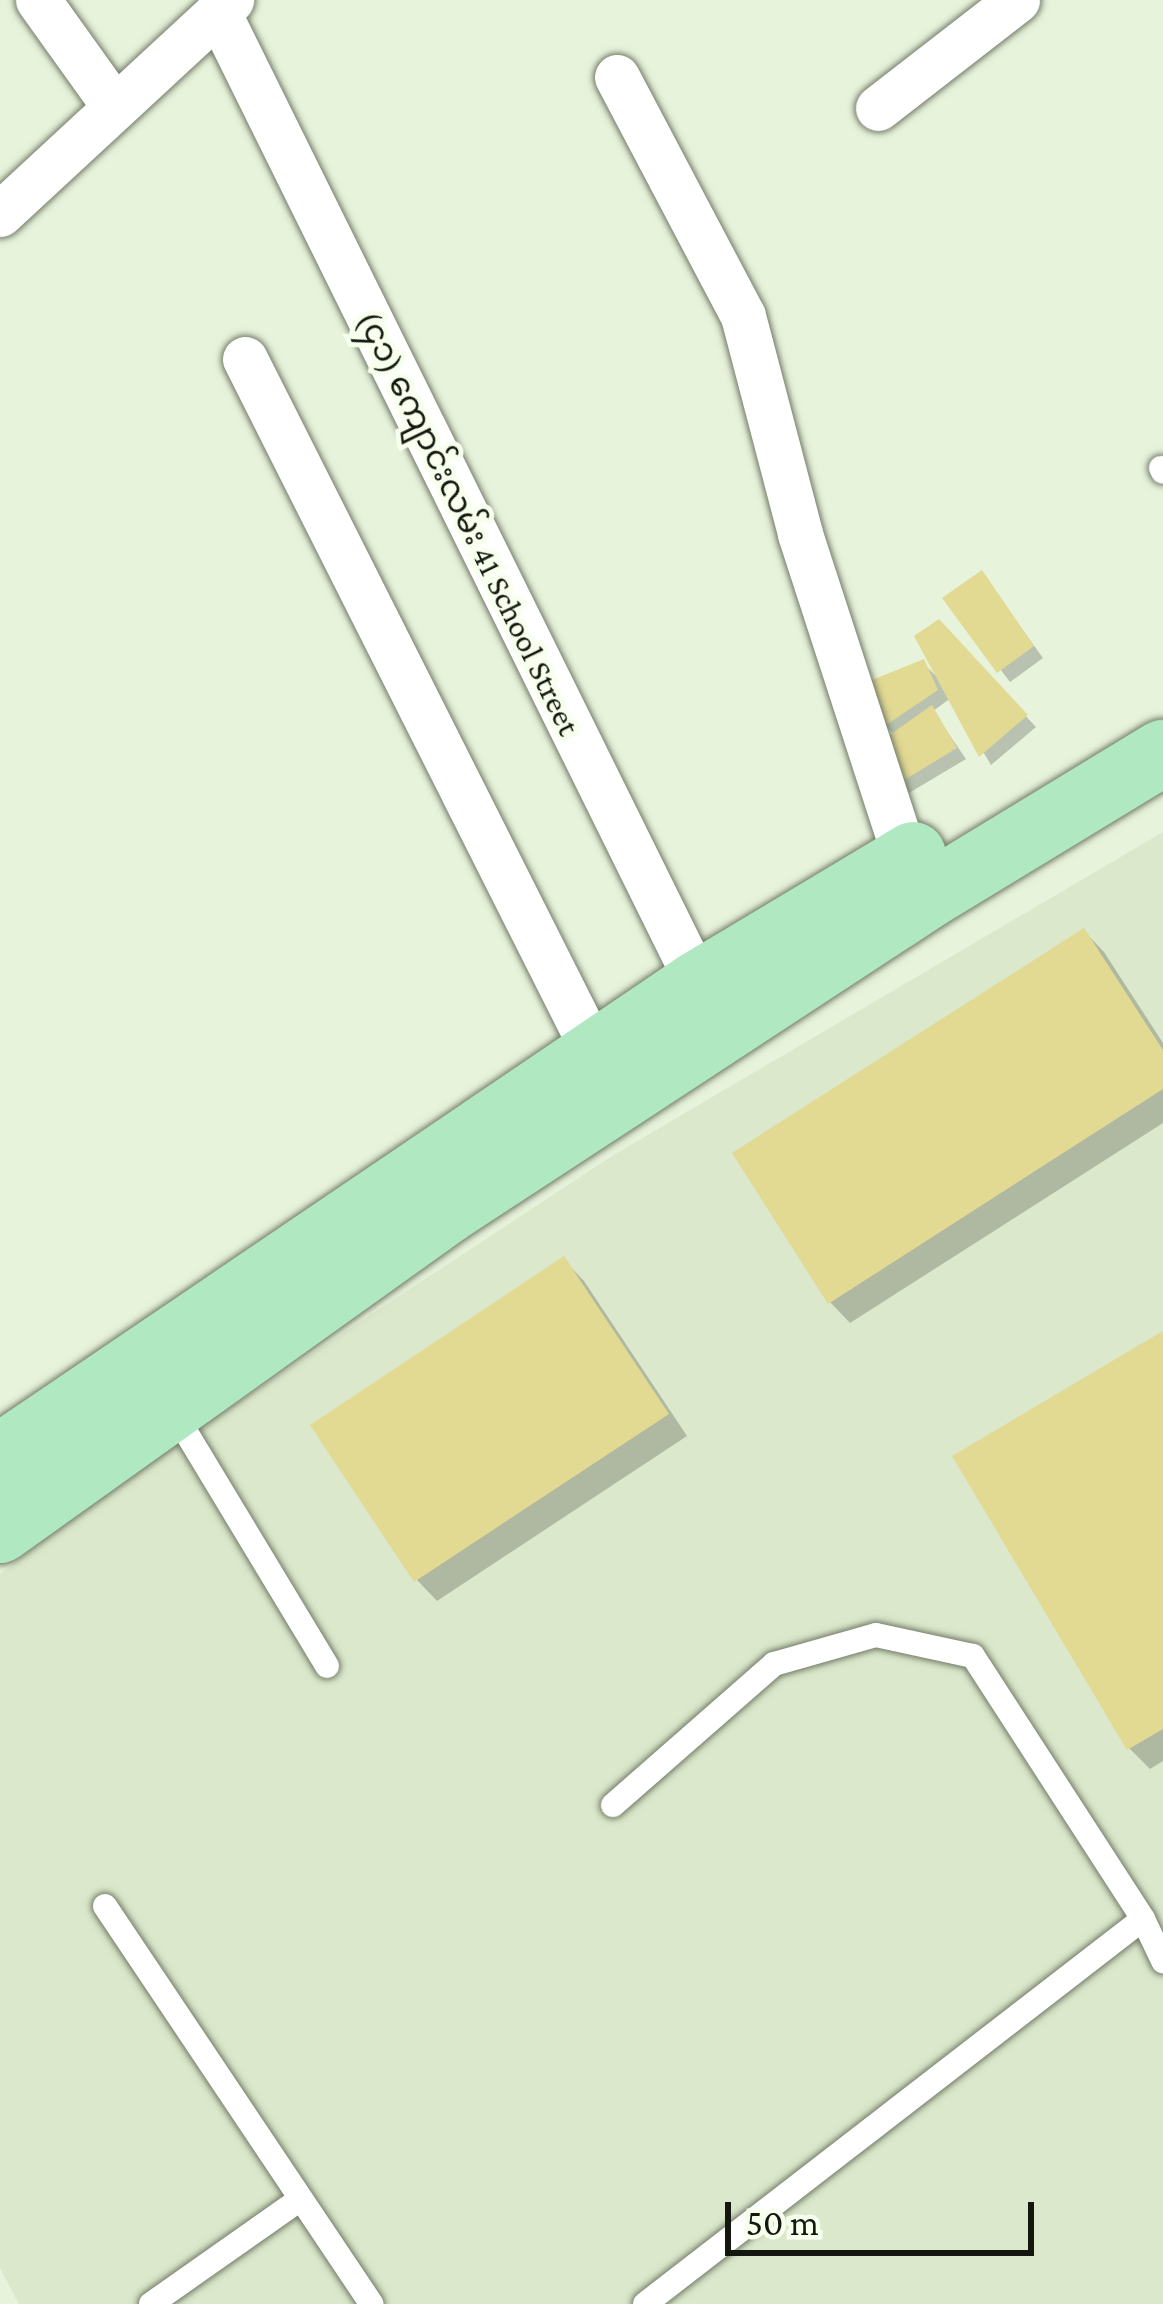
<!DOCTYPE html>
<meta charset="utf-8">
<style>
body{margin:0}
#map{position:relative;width:1163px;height:2304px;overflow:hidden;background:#e8f3dc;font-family:"Crimson Pro","Noto Sans Myanmar",serif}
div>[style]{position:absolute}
.built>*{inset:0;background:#dbe8cb}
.shadow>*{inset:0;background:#0003}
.building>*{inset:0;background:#e2d992}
.roads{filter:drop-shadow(0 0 3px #737c68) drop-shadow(0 0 3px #737c68)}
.lane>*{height:24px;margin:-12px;padding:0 12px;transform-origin:12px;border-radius:12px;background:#fff}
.street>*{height:45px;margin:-22.5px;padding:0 22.5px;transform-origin:22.5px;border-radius:22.5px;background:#fff}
.primary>*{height:66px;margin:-33px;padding:0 33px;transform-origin:33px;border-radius:33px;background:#b0e8c1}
span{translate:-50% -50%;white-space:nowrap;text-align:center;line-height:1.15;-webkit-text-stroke:10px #f7ffed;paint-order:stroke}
.street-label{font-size:33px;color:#13170f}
.scale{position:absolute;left:725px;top:2202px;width:309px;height:54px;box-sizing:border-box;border:6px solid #13170f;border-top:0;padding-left:15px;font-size:36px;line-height:42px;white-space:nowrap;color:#13170f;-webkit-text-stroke:9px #f7ffed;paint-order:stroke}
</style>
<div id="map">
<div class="built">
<div style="clip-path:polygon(1163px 832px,1163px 2304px,19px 2304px,0 2268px,0 1574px,135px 1470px,612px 1156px)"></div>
</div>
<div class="shadow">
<div style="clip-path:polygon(982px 574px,1043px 658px,1010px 682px,946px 599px)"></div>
<div style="clip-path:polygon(938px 622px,1036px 727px,991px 765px,951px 698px,933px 711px,966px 759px,904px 796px,895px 735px,885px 726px,923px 663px,937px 677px)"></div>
<div style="clip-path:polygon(1084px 931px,1104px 952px,1163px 1043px,1163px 1123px,850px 1323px,830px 1302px)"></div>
<div style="clip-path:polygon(564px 1260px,584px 1281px,687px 1436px,437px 1601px,417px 1580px,314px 1426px)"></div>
<div style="clip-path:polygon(1163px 1335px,1163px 1761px,1150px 1769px,1129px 1748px)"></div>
</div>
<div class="building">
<div style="clip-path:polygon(982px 570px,1034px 646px,997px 673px,942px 598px)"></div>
<div style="clip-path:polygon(939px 619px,1028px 715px,979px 757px,914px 636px)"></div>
<div style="clip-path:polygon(924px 659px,938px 690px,883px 727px,862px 684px)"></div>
<div style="clip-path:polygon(932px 705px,957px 748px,891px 788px,877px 744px)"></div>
<div style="clip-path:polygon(1084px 928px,1163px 1050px,1163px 1089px,828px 1304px,732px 1153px)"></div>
<div style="clip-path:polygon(564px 1256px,669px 1414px,414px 1582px,310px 1425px)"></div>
<div style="clip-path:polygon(1163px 1331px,1163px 1729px,1127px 1750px,952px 1456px)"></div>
</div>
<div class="roads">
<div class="lane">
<div style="left:1161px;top:468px;width:4px;rotate:63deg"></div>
<div style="left:172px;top:1409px;width:300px;rotate:58.9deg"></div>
<div style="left:613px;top:1805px;width:214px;rotate:-41.2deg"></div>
<div style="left:774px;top:1664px;width:106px;rotate:-15.9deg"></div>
<div style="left:876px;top:1635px;width:99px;rotate:12.2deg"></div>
<div style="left:973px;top:1656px;width:313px;rotate:57.1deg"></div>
<div style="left:105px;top:1906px;width:479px;rotate:56.2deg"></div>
<div style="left:151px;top:2304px;width:181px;rotate:-35.1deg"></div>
<div style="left:645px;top:2304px;width:629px;rotate:-37.71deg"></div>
<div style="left:1143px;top:1919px;width:47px;rotate:64.5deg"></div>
</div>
<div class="street">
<div style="left:38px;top:0;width:130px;rotate:54.4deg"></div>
<div style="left:218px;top:12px;width:1113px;rotate:63.71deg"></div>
<div style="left:617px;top:77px;width:270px;rotate:62.2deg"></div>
<div style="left:743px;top:316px;width:225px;rotate:75.3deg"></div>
<div style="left:800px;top:534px;width:343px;rotate:72deg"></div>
<div style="left:906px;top:860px;width:27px;rotate:56deg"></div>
<div style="left:878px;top:108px;width:176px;rotate:-37.8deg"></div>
<div style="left:0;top:214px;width:315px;rotate:-42.8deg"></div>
<div style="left:245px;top:359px;width:807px;rotate:63.28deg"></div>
</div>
<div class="primary">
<div style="left:0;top:1457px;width:841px;rotate:-34.14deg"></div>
<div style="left:696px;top:985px;width:253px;rotate:-30.9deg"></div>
<div style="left:0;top:1530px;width:551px;rotate:-35.54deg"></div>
<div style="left:448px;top:1210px;width:575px;rotate:-33.22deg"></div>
<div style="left:929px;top:895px;width:274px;rotate:-31.3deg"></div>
</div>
</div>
<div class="street-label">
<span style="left:469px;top:523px;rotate:64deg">(၄၁) ကျောင်းလမ်း 41 School Street</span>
</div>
<div class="scale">50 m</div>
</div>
